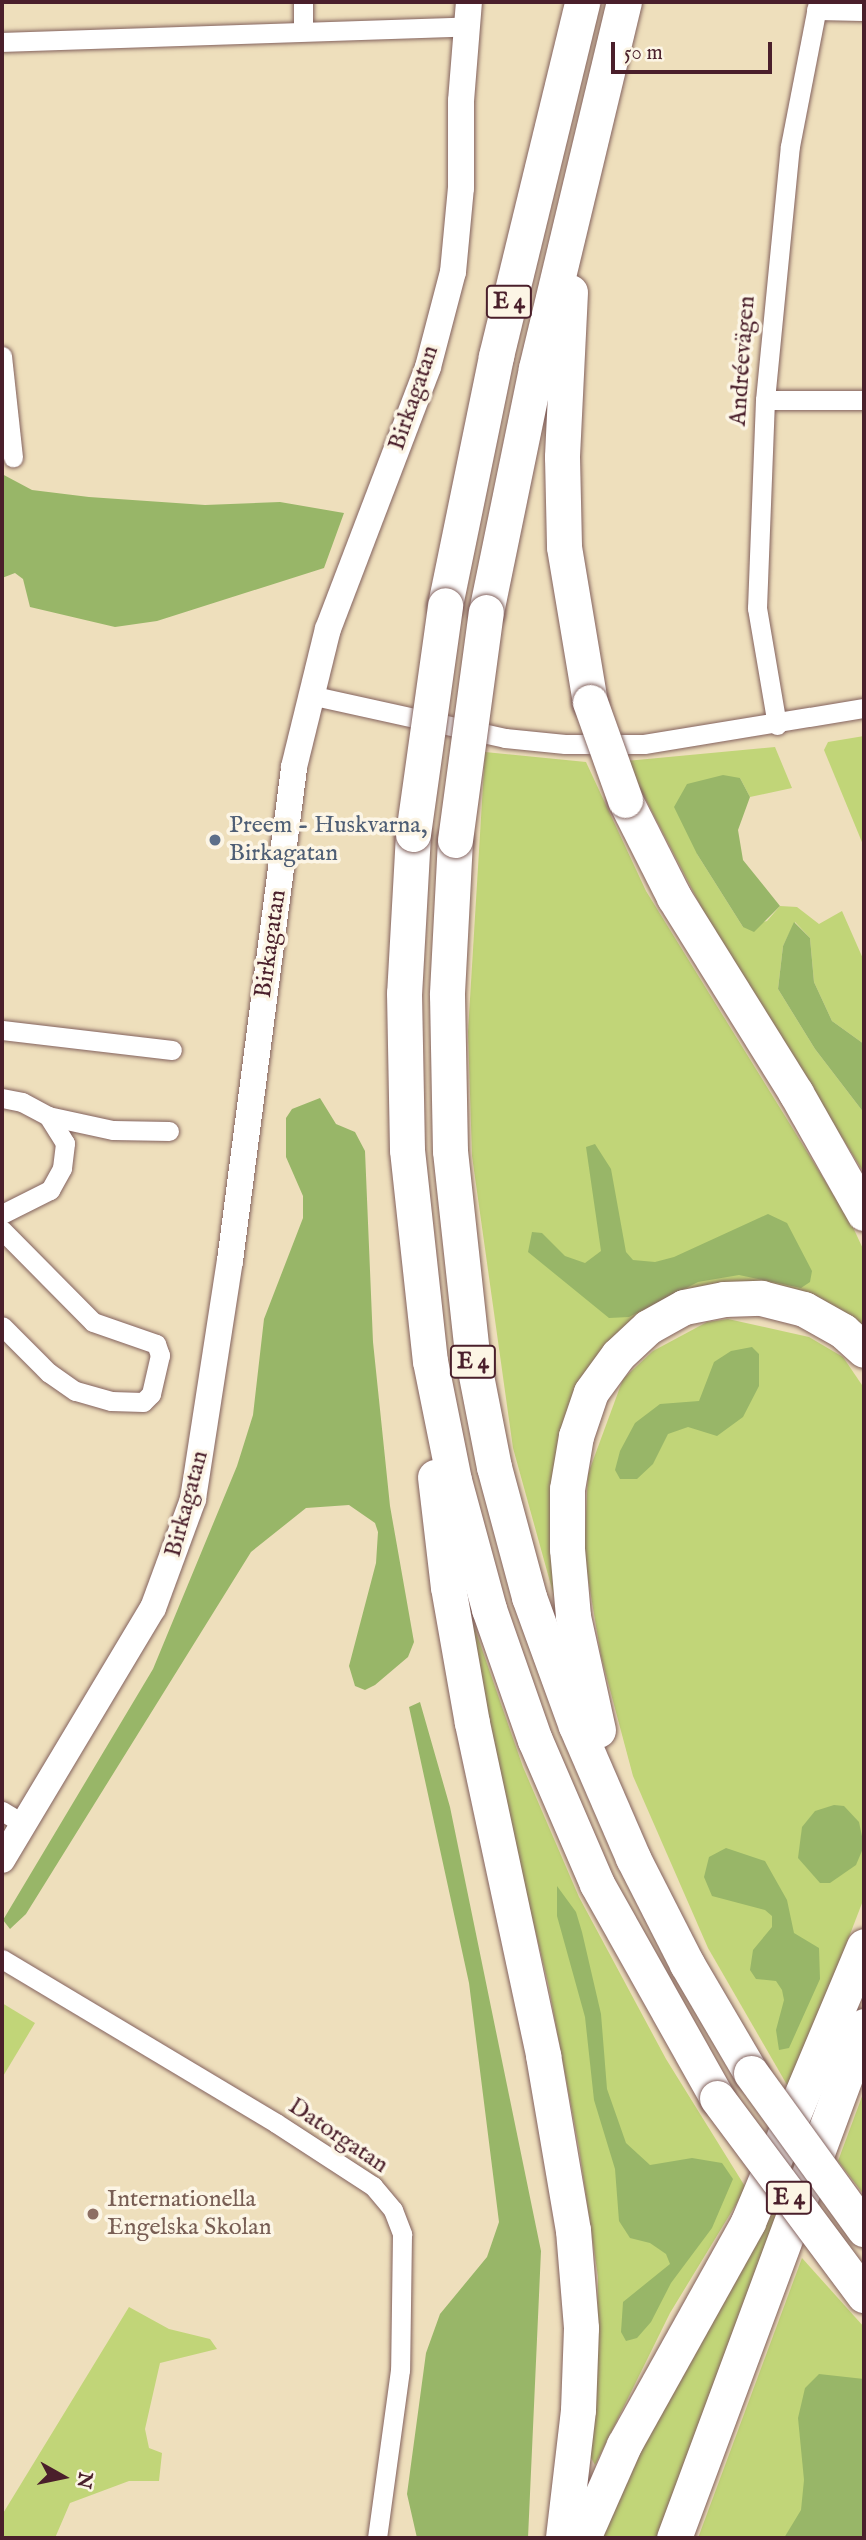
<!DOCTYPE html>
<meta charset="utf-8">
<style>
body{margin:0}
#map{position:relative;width:866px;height:2540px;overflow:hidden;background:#eedfbc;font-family:"IM FELL English",serif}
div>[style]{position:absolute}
.green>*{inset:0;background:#c1d578}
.forest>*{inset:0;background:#98b668}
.roads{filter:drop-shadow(0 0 2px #83625e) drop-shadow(0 0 2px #83625e)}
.street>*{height:19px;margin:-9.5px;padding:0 9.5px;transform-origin:9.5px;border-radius:9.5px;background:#fff}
.secondary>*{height:26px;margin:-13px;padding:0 13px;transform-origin:13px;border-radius:13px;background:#fff}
.highway>*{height:35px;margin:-17.5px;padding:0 17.5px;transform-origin:17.5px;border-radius:17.5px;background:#fff}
.bridges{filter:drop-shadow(0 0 2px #83625e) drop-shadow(0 0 2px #83625e)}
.highway-bridge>*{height:35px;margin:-17.5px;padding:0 17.5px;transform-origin:17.5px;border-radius:17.5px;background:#fff}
.dots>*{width:19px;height:19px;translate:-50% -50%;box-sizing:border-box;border:4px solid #fcf5e5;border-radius:50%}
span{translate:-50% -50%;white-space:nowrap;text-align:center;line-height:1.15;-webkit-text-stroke:7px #fcf5e5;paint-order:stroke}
.shield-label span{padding:2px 5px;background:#fcf5e5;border:2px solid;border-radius:5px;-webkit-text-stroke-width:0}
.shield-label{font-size:23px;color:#4a1f2b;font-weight:700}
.street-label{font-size:24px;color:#4a1f2b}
.service-label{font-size:24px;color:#4e5e75}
.left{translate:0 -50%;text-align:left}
.education-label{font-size:24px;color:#785e54}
.frame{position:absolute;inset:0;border:4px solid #4a1f2b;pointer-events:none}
.north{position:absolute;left:28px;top:2442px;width:70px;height:70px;-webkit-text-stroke:5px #fcf5e5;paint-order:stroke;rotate:99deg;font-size:19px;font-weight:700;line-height:28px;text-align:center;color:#4a1f2b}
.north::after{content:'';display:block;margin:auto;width:24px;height:32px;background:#4a1f2b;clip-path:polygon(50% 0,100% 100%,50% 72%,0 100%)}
.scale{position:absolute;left:611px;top:42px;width:161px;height:32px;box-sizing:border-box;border:4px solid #4a1f2b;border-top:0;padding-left:9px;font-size:21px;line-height:24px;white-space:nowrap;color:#4a1f2b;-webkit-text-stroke:5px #fcf5e5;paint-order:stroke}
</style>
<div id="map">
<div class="green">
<div style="clip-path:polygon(864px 736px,864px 847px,824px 750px,828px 742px)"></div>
<div style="clip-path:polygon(775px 747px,792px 788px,750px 797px,740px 778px,697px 854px,743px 927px,767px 921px,780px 906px,797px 907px,819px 924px,842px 911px,864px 961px,864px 1044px,832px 1021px,814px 982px,810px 938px,795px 922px,783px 946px,778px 989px,815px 1049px,864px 1113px,864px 1173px,712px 928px,626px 761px)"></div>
<div style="clip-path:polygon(485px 752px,586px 762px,646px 891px,851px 1223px,864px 1251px,864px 1330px,725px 1287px,580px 1393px,565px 1636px,513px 1448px,472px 1156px,468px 1032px)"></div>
<div style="clip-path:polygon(728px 1319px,809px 1337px,843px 1357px,864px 1388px,864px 1898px,790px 2090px,708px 1948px,633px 1776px,601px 1656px,584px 1554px,588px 1474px,623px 1379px,653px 1351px,707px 1322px)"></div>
<div style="clip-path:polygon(459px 1583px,523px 1767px,579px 1897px,666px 2059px,746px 2188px,670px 2313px,595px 2465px,590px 2456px,596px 2393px,598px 2277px,579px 2148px,548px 1983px,485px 1724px)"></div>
<div style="clip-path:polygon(864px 1989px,659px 2538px,594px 2538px)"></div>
<div style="clip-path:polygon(2px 2003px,35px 2023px,2px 2078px)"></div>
<div style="clip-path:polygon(864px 2091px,864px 2195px,838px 2161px)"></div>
<div style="clip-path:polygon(802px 2258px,864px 2327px,864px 2538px,698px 2538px)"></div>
<div style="clip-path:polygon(129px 2307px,169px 2329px,210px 2339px,217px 2349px,160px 2363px,145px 2429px,149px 2448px,162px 2453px,159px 2481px,129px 2481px,70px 2503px,55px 2538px,2px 2538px,2px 2515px)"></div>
</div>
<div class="forest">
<div style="clip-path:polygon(2px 474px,32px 490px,89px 497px,205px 505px,280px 502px,344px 513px,324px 568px,157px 621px,115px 627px,30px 607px,23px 579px,15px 573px,2px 578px)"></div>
<div style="clip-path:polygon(723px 775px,740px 778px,750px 797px,738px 830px,743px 860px,780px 906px,754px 932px,743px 927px,697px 854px,674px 807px,687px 784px)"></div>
<div style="clip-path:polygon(794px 922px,810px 938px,814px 982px,832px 1021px,864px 1044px,864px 1113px,815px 1049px,778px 989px,783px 946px)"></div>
<div style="clip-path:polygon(320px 1098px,336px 1124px,355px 1132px,365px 1151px,373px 1342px,390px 1506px,414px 1642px,408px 1657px,375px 1685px,365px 1690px,355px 1686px,349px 1666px,376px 1563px,378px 1532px,375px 1523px,349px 1505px,306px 1508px,251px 1552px,26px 1914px,10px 1929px,3px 1920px,153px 1669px,237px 1466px,253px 1415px,264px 1319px,303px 1218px,303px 1196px,286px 1157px,286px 1118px,292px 1109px)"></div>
<div style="clip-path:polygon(595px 1144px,611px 1169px,626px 1252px,633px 1260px,655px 1262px,674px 1257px,768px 1214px,787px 1223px,812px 1271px,810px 1282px,801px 1288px,739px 1275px,698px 1282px,629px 1317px,609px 1318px,528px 1252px,532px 1232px,542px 1233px,565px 1256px,585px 1263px,601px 1251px,586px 1147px)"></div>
<div style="clip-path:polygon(752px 1347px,759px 1354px,759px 1386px,743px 1417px,717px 1436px,688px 1427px,668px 1434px,653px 1464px,637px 1479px,620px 1479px,615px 1470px,620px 1451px,635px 1423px,660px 1404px,699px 1401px,714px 1362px,731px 1351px)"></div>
<div style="clip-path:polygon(420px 1702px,450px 1807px,541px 2251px,528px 2538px,417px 2538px,407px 2494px,426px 2353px,440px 2314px,487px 2257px,499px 2222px,469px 1983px,409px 1707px)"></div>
<div style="clip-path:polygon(834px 1805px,844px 1806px,859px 1822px,864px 1846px,856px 1865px,830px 1883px,820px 1883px,798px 1858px,802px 1827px,815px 1811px)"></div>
<div style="clip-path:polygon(726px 1848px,765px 1861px,787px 1900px,794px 1933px,819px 1948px,820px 1979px,789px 2048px,779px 2050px,776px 2030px,784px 2000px,782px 1990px,776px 1981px,756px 1979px,750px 1970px,753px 1950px,772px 1927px,772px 1916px,765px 1910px,712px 1896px,704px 1877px,709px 1857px)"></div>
<div style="clip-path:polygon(557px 1886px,576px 1912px,582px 1932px,601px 2014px,607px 2089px,626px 2143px,650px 2165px,692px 2158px,722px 2163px,733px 2179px,712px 2228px,671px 2283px,651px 2322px,637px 2338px,626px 2341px,621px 2332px,623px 2302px,670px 2264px,666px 2254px,650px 2243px,630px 2238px,619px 2221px,615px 2169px,594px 2100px,585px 2017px,557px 1916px)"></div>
<div style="clip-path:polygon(819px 2374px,864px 2379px,864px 2538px,784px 2538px,801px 2510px,804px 2480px,798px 2418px,805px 2388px)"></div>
</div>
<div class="roads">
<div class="street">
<div style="left:303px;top:2px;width:29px;rotate:90deg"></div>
<div style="left:816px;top:10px;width:48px;rotate:1.2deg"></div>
<div style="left:2px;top:42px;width:462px;rotate:-1.9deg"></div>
<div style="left:2px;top:356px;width:102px;rotate:83.8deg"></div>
<div style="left:765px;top:400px;width:99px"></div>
<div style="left:310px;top:695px;width:200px;rotate:12.4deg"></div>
<div style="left:505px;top:738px;width:60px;rotate:5.7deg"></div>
<div style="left:565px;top:744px;width:79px"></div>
<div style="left:644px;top:744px;width:223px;rotate:-9.3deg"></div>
<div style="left:777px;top:725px;width:119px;rotate:-99.7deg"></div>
<div style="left:757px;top:608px;width:208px;rotate:-87.8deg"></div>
<div style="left:765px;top:400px;width:255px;rotate:-84.4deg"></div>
<div style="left:790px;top:146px;width:147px;rotate:-79deg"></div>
<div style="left:2px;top:1030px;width:171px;rotate:6.7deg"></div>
<div style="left:2px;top:1098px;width:20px;rotate:11deg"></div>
<div style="left:22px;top:1102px;width:30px;rotate:28deg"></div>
<div style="left:48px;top:1116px;width:66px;rotate:12.2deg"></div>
<div style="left:113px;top:1130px;width:56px;rotate:1deg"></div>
<div style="left:2px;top:1214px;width:54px;rotate:-26.6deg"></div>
<div style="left:50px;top:1190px;width:25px;rotate:-61deg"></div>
<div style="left:62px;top:1168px;width:25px;rotate:-83deg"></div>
<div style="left:65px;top:1143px;width:32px;rotate:-122deg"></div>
<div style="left:2px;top:1230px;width:129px;rotate:45.3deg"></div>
<div style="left:93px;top:1322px;width:67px;rotate:19.2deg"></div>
<div style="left:156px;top:1344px;width:12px;rotate:70deg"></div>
<div style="left:160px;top:1355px;width:40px;rotate:103deg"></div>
<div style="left:151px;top:1394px;width:11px;rotate:135deg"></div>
<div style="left:143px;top:1402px;width:32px;rotate:-178deg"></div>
<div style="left:111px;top:1401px;width:37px;rotate:-164deg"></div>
<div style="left:75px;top:1391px;width:32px;rotate:-145deg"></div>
<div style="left:49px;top:1373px;width:66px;rotate:-135deg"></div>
<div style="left:2px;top:1811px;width:26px;rotate:31deg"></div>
<div style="left:2px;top:1959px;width:319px;rotate:30.9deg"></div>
<div style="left:276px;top:2123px;width:116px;rotate:33deg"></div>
<div style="left:373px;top:2186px;width:31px;rotate:50deg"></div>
<div style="left:393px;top:2210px;width:26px;rotate:69deg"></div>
<div style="left:402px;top:2234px;width:136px;rotate:90.8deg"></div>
<div style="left:400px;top:2370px;width:170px;rotate:97.8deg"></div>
</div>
<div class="secondary">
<div style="left:2px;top:1860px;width:294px;rotate:-59.1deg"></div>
<div style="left:153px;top:1608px;width:116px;rotate:-69.8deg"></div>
<div style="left:193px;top:1499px;width:241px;rotate:-81.2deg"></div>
<div style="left:230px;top:1261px;width:498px;rotate:-82.6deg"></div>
<div style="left:294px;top:767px;width:142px;rotate:-76.2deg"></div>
<div style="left:328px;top:629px;width:280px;rotate:-69.1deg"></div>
<div style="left:428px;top:367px;width:98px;rotate:-75.3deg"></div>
<div style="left:453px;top:272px;width:84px;rotate:-84.6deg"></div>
<div style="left:461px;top:188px;width:87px;rotate:-90deg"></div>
<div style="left:461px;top:101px;width:99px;rotate:-85.4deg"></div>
</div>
<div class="highway">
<div style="left:570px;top:292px;width:165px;rotate:92.8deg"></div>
<div style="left:562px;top:457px;width:90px;rotate:88.7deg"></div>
<div style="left:564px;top:547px;width:157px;rotate:80.5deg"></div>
<div style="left:445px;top:605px;width:254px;rotate:-78.4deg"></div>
<div style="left:496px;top:356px;width:364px;rotate:-76.3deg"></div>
<div style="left:486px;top:612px;width:249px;rotate:-78.4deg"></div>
<div style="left:536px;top:368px;width:376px;rotate:-76.5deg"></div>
<div style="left:625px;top:800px;width:109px;rotate:63.2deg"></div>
<div style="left:674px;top:897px;width:231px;rotate:58.1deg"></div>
<div style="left:796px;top:1093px;width:138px;rotate:60.5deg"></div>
<div style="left:413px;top:834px;width:159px;rotate:93.2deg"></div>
<div style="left:404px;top:993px;width:157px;rotate:88.9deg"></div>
<div style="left:407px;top:1150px;width:212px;rotate:83.8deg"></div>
<div style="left:430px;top:1361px;width:121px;rotate:78.6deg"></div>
<div style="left:454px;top:1480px;width:134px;rotate:74.8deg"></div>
<div style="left:489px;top:1609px;width:139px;rotate:70.7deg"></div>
<div style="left:535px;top:1740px;width:157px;rotate:66.7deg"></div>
<div style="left:597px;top:1884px;width:245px;rotate:60.7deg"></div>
<div style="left:455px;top:840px;width:155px;rotate:93deg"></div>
<div style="left:447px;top:995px;width:156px;rotate:88.9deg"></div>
<div style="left:450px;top:1151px;width:205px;rotate:83.8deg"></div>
<div style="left:472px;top:1355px;width:114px;rotate:78.9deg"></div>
<div style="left:494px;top:1467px;width:135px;rotate:74.9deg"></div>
<div style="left:529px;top:1597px;width:137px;rotate:70deg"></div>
<div style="left:576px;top:1726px;width:144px;rotate:66.6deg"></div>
<div style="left:633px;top:1858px;width:119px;rotate:63deg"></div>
<div style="left:687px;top:1964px;width:126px;rotate:59.6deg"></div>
<div style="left:435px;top:1477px;width:111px;rotate:83.3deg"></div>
<div style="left:448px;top:1587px;width:138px;rotate:80deg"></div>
<div style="left:472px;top:1723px;width:340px;rotate:77.9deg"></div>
<div style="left:543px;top:2055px;width:178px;rotate:80.3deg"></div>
<div style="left:573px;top:2230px;width:98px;rotate:85.3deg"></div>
<div style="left:581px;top:2328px;width:82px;rotate:92.1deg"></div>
<div style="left:578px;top:2410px;width:129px;rotate:96.7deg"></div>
<div style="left:598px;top:1730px;width:117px;rotate:-102.4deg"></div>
<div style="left:573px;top:1616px;width:67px;rotate:-95.1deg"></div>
<div style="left:567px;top:1549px;width:60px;rotate:-90deg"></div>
<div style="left:567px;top:1489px;width:54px;rotate:-80.4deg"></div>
<div style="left:576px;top:1436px;width:46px;rotate:-71.2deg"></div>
<div style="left:591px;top:1392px;width:46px;rotate:-53.9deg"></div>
<div style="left:618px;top:1355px;width:41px;rotate:-43deg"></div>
<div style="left:648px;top:1327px;width:41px;rotate:-29.1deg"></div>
<div style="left:684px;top:1307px;width:41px;rotate:-11.3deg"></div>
<div style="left:724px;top:1299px;width:37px;rotate:-2deg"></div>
<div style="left:761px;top:1298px;width:44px;rotate:14.3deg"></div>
<div style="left:804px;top:1309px;width:45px;rotate:29.4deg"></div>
<div style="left:843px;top:1331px;width:28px;rotate:42deg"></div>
<div style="left:583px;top:2538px;width:102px;rotate:-66.2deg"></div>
<div style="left:624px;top:2445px;width:255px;rotate:-60.9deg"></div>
<div style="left:748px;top:2222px;width:299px;rotate:-67.2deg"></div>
<div style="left:674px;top:2538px;width:546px;rotate:-69.64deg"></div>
</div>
</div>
<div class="bridges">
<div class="highway-bridge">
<div style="left:590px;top:702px;width:104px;rotate:70.3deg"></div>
<div style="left:413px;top:834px;width:231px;rotate:-82deg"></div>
<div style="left:455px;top:840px;width:230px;rotate:-82.3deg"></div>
<div style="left:751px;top:2073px;width:193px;rotate:54.1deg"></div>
<div style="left:717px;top:2098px;width:246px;rotate:53.3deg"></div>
</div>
</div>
<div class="dots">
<div style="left:215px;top:840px;background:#5c6f8a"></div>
<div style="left:93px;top:2214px;background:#8d6e63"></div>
</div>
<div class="shield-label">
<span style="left:509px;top:302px">E 4</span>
<span style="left:473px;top:1362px">E 4</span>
<span style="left:789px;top:2198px">E 4</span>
</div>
<div class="street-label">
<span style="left:743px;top:361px;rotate:-86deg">Andréevägen</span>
<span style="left:414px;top:398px;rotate:-71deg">Birkagatan</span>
<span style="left:271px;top:944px;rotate:-82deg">Birkagatan</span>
<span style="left:187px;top:1504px;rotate:-75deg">Birkagatan</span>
<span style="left:338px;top:2136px;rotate:34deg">Datorgatan</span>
</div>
<div class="service-label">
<span class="left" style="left:229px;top:840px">Preem - Huskvarna,<br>Birkagatan</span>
</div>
<div class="education-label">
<span class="left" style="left:107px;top:2214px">Internationella<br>Engelska Skolan</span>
</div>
<div class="frame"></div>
<div class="north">N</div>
<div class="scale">50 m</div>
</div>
